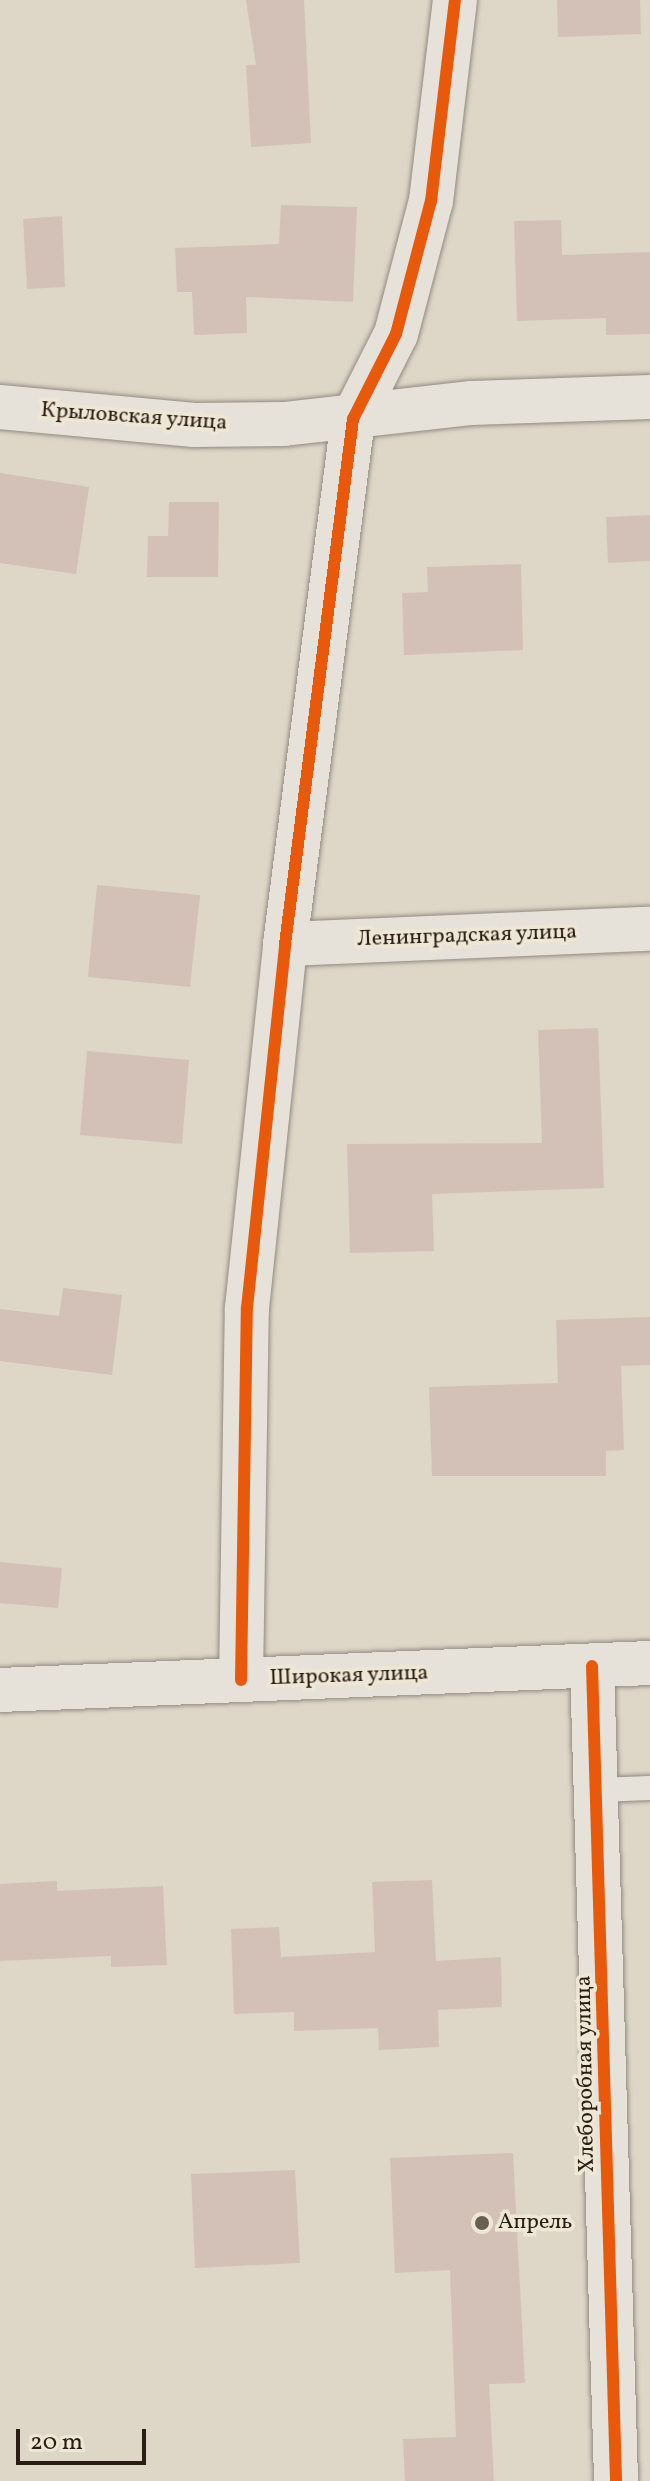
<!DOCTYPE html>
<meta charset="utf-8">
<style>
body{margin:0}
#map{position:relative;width:650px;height:2481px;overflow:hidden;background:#ded6c7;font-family:Vollkorn,serif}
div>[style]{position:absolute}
.building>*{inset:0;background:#d3c1b8}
.roads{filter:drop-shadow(0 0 2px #918b81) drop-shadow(0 0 2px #918b81)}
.lane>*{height:24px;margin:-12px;padding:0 12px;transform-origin:12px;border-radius:12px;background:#e6e2da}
.street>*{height:44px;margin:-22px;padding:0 22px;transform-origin:22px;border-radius:22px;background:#e6e2da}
.secondary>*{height:44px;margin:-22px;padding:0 22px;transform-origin:22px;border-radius:22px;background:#e6e2da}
.cycleway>*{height:12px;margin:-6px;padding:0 6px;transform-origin:6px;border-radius:6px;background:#e8590c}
.dots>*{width:22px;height:22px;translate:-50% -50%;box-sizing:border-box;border:4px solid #efe7d5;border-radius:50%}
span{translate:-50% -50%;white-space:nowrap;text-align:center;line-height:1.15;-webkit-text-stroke:7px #efe7d5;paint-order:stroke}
.street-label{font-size:22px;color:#2b1d16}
.poi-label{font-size:22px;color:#2b1d16}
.left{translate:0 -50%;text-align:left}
.scale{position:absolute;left:16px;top:2429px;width:130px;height:36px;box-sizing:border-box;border:4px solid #2b1d16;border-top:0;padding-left:10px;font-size:24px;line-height:28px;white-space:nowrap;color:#2b1d16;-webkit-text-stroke:6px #efe7d5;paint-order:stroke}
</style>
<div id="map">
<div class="building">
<div style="clip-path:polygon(246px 0,304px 0,311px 143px,251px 147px,246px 65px,256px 65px)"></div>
<div style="clip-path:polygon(557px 0,640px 0,641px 34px,558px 37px)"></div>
<div style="clip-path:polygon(281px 205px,357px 207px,353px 302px,246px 297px,247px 333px,194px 335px,192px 292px,177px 292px,175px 248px,279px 244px)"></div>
<div style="clip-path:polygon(62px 216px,65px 287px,27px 289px,23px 219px)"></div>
<div style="clip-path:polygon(561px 220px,562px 255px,650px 252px,650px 334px,606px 335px,606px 318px,517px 321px,514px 221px)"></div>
<div style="clip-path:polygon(0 473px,89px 487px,76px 574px,0 563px)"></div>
<div style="clip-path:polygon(169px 502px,219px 502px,218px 577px,147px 577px,148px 536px,168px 536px)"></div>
<div style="clip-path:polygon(650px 515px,650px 561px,608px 563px,606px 517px)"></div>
<div style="clip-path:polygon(521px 564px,523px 650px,404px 655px,402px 593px,428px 592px,427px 567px)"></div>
<div style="clip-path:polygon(97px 885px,200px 895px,190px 987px,88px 977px)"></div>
<div style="clip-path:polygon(598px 1028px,604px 1188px,432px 1194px,434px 1251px,350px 1253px,347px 1144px,542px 1143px,538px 1030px)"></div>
<div style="clip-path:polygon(87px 1051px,189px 1060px,182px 1144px,80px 1135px)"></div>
<div style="clip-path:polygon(63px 1288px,122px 1295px,112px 1375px,0 1361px,0 1309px,59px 1316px)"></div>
<div style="clip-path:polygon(650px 1317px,650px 1365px,621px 1366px,624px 1450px,606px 1451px,606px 1476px,432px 1476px,429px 1387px,558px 1383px,556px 1320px)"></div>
<div style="clip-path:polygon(0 1562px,62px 1568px,58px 1608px,0 1603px)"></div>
<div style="clip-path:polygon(432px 1880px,436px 1961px,501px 1957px,502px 2007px,438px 2010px,439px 2047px,379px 2050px,378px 2028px,294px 2031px,294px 2012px,234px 2014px,231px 1929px,279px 1927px,281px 1957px,375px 1952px,372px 1882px)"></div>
<div style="clip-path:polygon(57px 1881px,57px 1891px,163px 1886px,167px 1965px,111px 1967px,111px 1956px,0 1961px,0 1884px)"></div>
<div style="clip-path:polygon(513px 2153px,525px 2383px,489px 2384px,494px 2481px,405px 2481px,403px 2439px,456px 2437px,450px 2270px,395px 2273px,390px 2158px)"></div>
<div style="clip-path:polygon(295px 2170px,300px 2263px,195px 2268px,191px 2174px)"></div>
</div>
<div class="roads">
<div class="lane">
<div style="left:598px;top:1790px;width:52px;rotate:-2.2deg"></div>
</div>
<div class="street">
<div style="left:0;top:407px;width:195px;rotate:5.3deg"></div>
<div style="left:194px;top:425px;width:90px;rotate:-0.6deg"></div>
<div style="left:284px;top:424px;width:189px;rotate:-6.4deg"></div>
<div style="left:472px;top:403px;width:178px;rotate:-1.9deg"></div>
<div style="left:285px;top:944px;width:365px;rotate:-2.4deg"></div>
<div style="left:241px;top:1680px;width:372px;rotate:-89.1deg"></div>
<div style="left:247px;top:1308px;width:366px;rotate:-84deg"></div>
<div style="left:285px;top:944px;width:529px;rotate:-82.62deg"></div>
<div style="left:353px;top:419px;width:95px;rotate:-63.2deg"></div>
<div style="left:396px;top:334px;width:138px;rotate:-75.3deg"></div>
<div style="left:431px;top:201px;width:202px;rotate:-83.2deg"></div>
</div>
<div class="secondary">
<div style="left:592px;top:1666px;width:815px;rotate:88.31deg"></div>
<div style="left:0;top:1690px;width:651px;rotate:-2.38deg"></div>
</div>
</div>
<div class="cycleway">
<div style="left:592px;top:1666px;width:815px;rotate:88.31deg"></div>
<div style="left:241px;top:1680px;width:372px;rotate:-89.1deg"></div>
<div style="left:247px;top:1308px;width:366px;rotate:-84deg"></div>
<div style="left:285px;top:944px;width:529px;rotate:-82.62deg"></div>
<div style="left:353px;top:419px;width:95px;rotate:-63.2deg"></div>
<div style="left:396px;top:334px;width:138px;rotate:-75.3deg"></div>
<div style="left:431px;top:201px;width:202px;rotate:-83.2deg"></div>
</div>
<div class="dots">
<div style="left:482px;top:2223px;background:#6a5e54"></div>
</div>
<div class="street-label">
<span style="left:134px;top:417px;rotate:4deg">Крыловская улица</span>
<span style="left:467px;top:936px;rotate:-2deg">Ленинградская улица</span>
<span style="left:349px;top:1676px;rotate:-2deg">Широкая улица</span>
<span style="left:586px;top:2074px;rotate:-91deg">Хлеборобная улица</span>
</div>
<div class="poi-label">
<span class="left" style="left:498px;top:2223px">Апрель</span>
</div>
<div class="scale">20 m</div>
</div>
